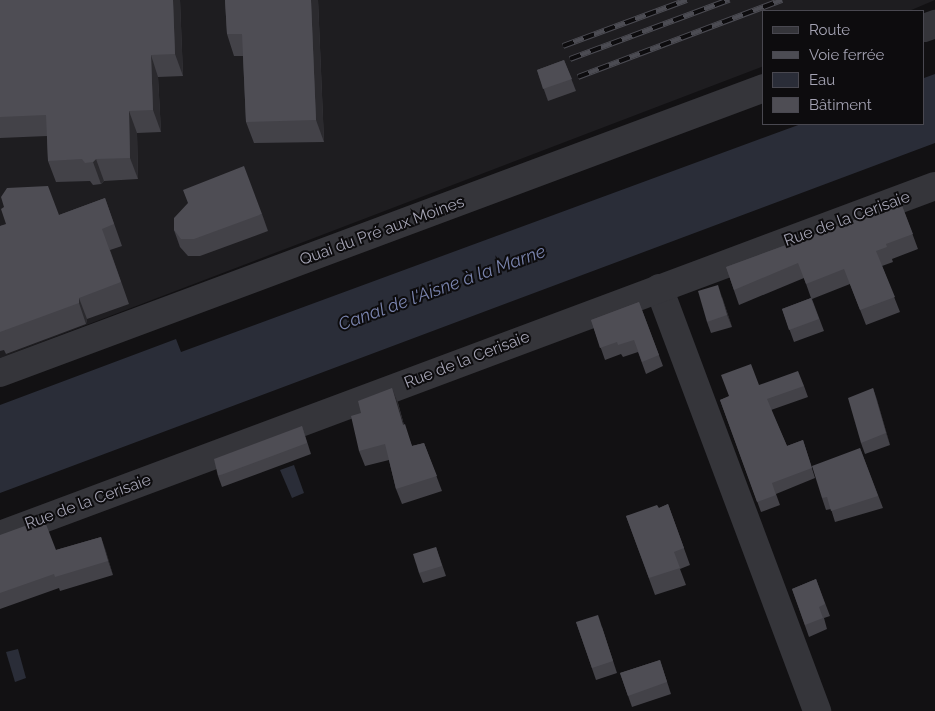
<!DOCTYPE html>
<meta charset="utf-8">
<style>
body{margin:0}
#map{position:relative;width:935px;height:711px;overflow:hidden;background:#121113;font-family:Raleway,sans-serif}
div>[style]{position:absolute}
.built>*{inset:0;background:#1e1d20}
.water>*{inset:0;background:#2a2d38}
.minor>*{height:28px;margin:-14px;padding:0 14px;transform-origin:14px;border-radius:14px;background:#35353a}
.rail>*{height:5.5px;margin-top:-2.75px;transform-origin:0;background:repeating-linear-gradient(90deg,#0d0c0e 0 11px,#4c4c53 0 22px);box-sizing:border-box;border-block:1px solid #4c4c53}
.wall>*{inset:0;background:#434248}
.shaded-wall>*{inset:0;background:#2b2a2e}
.building>*{inset:0;background:#4e4d54}
span{translate:-50% -50%;white-space:nowrap;text-align:center;line-height:1.15;-webkit-text-stroke:4px #0d0c0e;paint-order:stroke}
.street-label{font-size:16px;color:#a4a3b3}
.water-label{font-size:18px;color:#7a84ae;font-style:italic}
.legend{position:absolute;left:762px;top:10px;width:162px;height:115px;box-sizing:border-box;background:#0d0c0e;border:1px solid #494850;margin:0;padding:6px 9px;list-style:none;font-size:15px;color:#a4a3b3}
.legend li{display:flex;align-items:center;gap:10px;height:25px}
.legend b{width:25px;border:1px solid #494850}
</style>
<div id="map">
<div class="built">
<div style="clip-path:polygon(0 0,935px 0,909px 11px,764px 11px,764px 66px,0 358px)"></div>
</div>
<div class="water">
<div style="clip-path:polygon(935px 74px,935px 143px,0 493px,0 405px,176px 339px,181px 352px,801px 124px,924px 124px,924px 78px)"></div>
<div style="clip-path:polygon(294px 465px,304px 493px,292px 498px,280px 470px)"></div>
<div style="clip-path:polygon(18px 649px,26px 678px,15px 682px,6px 652px)"></div>
</div>
<div class="minor">
<div style="left:924px;top:28px;width:12px;rotate:-20deg"></div>
<div style="left:659px;top:288px;width:452px;rotate:69.5deg"></div>
<div style="left:0;top:373px;width:815px;rotate:-20.46deg"></div>
<div style="left:0;top:535px;width:998px;rotate:-20.47deg"></div>
</div>
<div class="rail">
<div style="left:563px;top:46px;width:132px;rotate:-20.4deg"></div>
<div style="left:570px;top:59px;width:170px;rotate:-20.4deg"></div>
<div style="left:578px;top:77px;width:218px;rotate:-20.7deg"></div>
</div>
<div class="wall">
<div style="clip-path:polygon(0 0,180px 0,183px 76px,158px 77px,161px 132px,137px 133px,138px 179px,104px 181px,101px 184px,93px 185px,90px 181px,56px 182px,48px 161px,47px 136px,0 138px)"></div>
<div style="clip-path:polygon(225px 0,318px 0,324px 142px,254px 143px,246px 122px,243px 56px,234px 56px,227px 34px)"></div>
<div style="clip-path:polygon(564px 60px,576px 91px,548px 101px,537px 70px)"></div>
<div style="clip-path:polygon(105px 198px,122px 246px,110px 250px,129px 304px,87px 319px,86px 324px,6px 354px,4px 350px,0 351px,0 226px,59px 215px)"></div>
<div style="clip-path:polygon(901px 203px,918px 249px,892px 259px,893px 262px,882px 266px,900px 312px,866px 325px,850px 284px,812px 299px,824px 331px,794px 342px,782px 309px,811px 298px,804px 278px,739px 305px,726px 267px)"></div>
<div style="clip-path:polygon(262px 214px,268px 231px,200px 256px,188px 256px,180px 247px,174px 230px)"></div>
<div style="clip-path:polygon(722px 297px,732px 327px,711px 333px,707px 322px)"></div>
<div style="clip-path:polygon(639px 302px,663px 366px,646px 374px,638px 352px,623px 357px,621px 354px,605px 360px,591px 320px)"></div>
<div style="clip-path:polygon(759px 385px,804px 386px,808px 397px,771px 410px,787px 446px,803px 440px,815px 478px,776px 494px,780px 505px,761px 512px,720px 400px)"></div>
<div style="clip-path:polygon(392px 388px,398px 403px,404px 425px,412px 446px,424px 443px,442px 491px,402px 504px,396px 489px,389px 460px,365px 466px,359px 451px,361px 413px)"></div>
<div style="clip-path:polygon(873px 388px,877px 400px,890px 445px,865px 454px,861px 443px)"></div>
<div style="clip-path:polygon(302px 426px,311px 454px,222px 487px,218px 476px)"></div>
<div style="clip-path:polygon(860px 448px,883px 508px,835px 522px,831px 509px,826px 510px,822px 498px)"></div>
<div style="clip-path:polygon(668px 504px,690px 565px,680px 569px,686px 585px,655px 595px,626px 516px,659px 508px)"></div>
<div style="clip-path:polygon(0 535px,56px 550px,101px 537px,113px 575px,60px 591px,59px 588px,0 609px)"></div>
<div style="clip-path:polygon(436px 547px,446px 576px,423px 583px,419px 573px)"></div>
<div style="clip-path:polygon(816px 579px,830px 616px,824px 618px,827px 629px,809px 637px,792px 589px)"></div>
<div style="clip-path:polygon(576px 622px,602px 627px,617px 673px,596px 680px)"></div>
<div style="clip-path:polygon(660px 660px,671px 694px,632px 707px,620px 673px)"></div>
</div>
<div class="shaded-wall">
<div style="clip-path:polygon(173px 0,180px 0,183px 76px,175px 54px)"></div>
<div style="clip-path:polygon(311px 0,318px 0,324px 142px,316px 120px)"></div>
<div style="clip-path:polygon(151px 55px,158px 77px,161px 132px,153px 110px)"></div>
<div style="clip-path:polygon(129px 111px,137px 133px,138px 179px,130px 158px)"></div>
<div style="clip-path:polygon(96px 159px,104px 181px,101px 184px,93px 162px)"></div>
<div style="clip-path:polygon(718px 285px,732px 327px,727px 315px)"></div>
<div style="clip-path:polygon(79px 298px,87px 319px,86px 324px,79px 303px)"></div>
<div style="clip-path:polygon(392px 388px,398px 403px,408px 440px,403px 425px)"></div>
<div style="clip-path:polygon(873px 388px,877px 400px,890px 445px,886px 433px)"></div>
<div style="clip-path:polygon(101px 537px,106px 551px,113px 575px,108px 561px)"></div>
</div>
<div class="building">
<div style="clip-path:polygon(0 0,173px 0,175px 54px,151px 55px,153px 110px,129px 111px,130px 158px,96px 159px,93px 162px,85px 163px,82px 159px,48px 161px,46px 115px,0 117px)"></div>
<div style="clip-path:polygon(225px 0,311px 0,316px 120px,246px 122px,242px 34px,227px 34px)"></div>
<div style="clip-path:polygon(564px 60px,572px 79px,543px 89px,537px 70px)"></div>
<div style="clip-path:polygon(244px 166px,262px 214px,194px 239px,181px 239px,174px 230px,174px 218px,188px 203px,183px 190px)"></div>
<div style="clip-path:polygon(48px 186px,59px 215px,105px 198px,114px 224px,102px 229px,121px 282px,79px 298px,79px 303px,0 332px,0 226px,6px 224px,1px 209px,4px 207px,1px 197px,7px 188px)"></div>
<div style="clip-path:polygon(901px 203px,913px 234px,886px 244px,887px 247px,876px 251px,895px 297px,860px 310px,844px 269px,806px 284px,798px 263px,734px 290px,726px 267px)"></div>
<div style="clip-path:polygon(718px 285px,727px 315px,707px 322px,698px 291px)"></div>
<div style="clip-path:polygon(811px 298px,819px 319px,789px 330px,782px 309px)"></div>
<div style="clip-path:polygon(639px 302px,659px 355px,642px 362px,634px 340px,618px 345px,617px 342px,600px 348px,591px 320px)"></div>
<div style="clip-path:polygon(751px 364px,759px 385px,798px 371px,804px 386px,767px 399px,787px 446px,803px 440px,812px 468px,772px 483px,776px 495px,757px 502px,720px 400px,729px 396px,721px 375px)"></div>
<div style="clip-path:polygon(392px 388px,403px 425px,405px 424px,412px 446px,424px 443px,437px 476px,396px 489px,385px 444px,359px 451px,351px 416px,361px 413px,358px 401px)"></div>
<div style="clip-path:polygon(873px 388px,886px 433px,861px 443px,848px 398px)"></div>
<div style="clip-path:polygon(302px 426px,307px 443px,218px 476px,214px 459px)"></div>
<div style="clip-path:polygon(860px 448px,878px 496px,831px 511px,827px 497px,822px 498px,812px 466px)"></div>
<div style="clip-path:polygon(668px 504px,684px 548px,674px 552px,680px 568px,649px 578px,626px 516px,657px 505px,659px 508px)"></div>
<div style="clip-path:polygon(44px 519px,56px 550px,101px 537px,108px 561px,55px 577px,54px 574px,0 593px,0 535px)"></div>
<div style="clip-path:polygon(436px 547px,442px 566px,419px 573px,413px 554px)"></div>
<div style="clip-path:polygon(816px 579px,825px 604px,819px 607px,823px 618px,805px 625px,792px 589px)"></div>
<div style="clip-path:polygon(598px 615px,613px 661px,592px 668px,576px 622px)"></div>
<div style="clip-path:polygon(660px 660px,667px 682px,628px 696px,620px 673px)"></div>
</div>
<div class="street-label">
<span style="left:847px;top:219px;rotate:-20deg">Rue de la Cerisaie</span>
<span style="left:382px;top:231px;rotate:-20deg">Quai du Pré aux Moines</span>
<span style="left:467px;top:360px;rotate:-21deg">Rue de la Cerisaie</span>
<span style="left:88px;top:502px;rotate:-20deg">Rue de la Cerisaie</span>
</div>
<div class="water-label">
<span style="left:442px;top:288px;rotate:-20deg">Canal de l'Aisne à la Marne</span>
</div>
<ul class="legend">
<li><b style="height:6px;background:#35353a"></b>Route</li>
<li><b style="height:6px;background:#4c4c53"></b>Voie ferrée</li>
<li><b style="height:14px;background:#2a2d38"></b>Eau</li>
<li><b style="height:14px;background:#4e4d54"></b>Bâtiment</li>
</ul>
</div>
